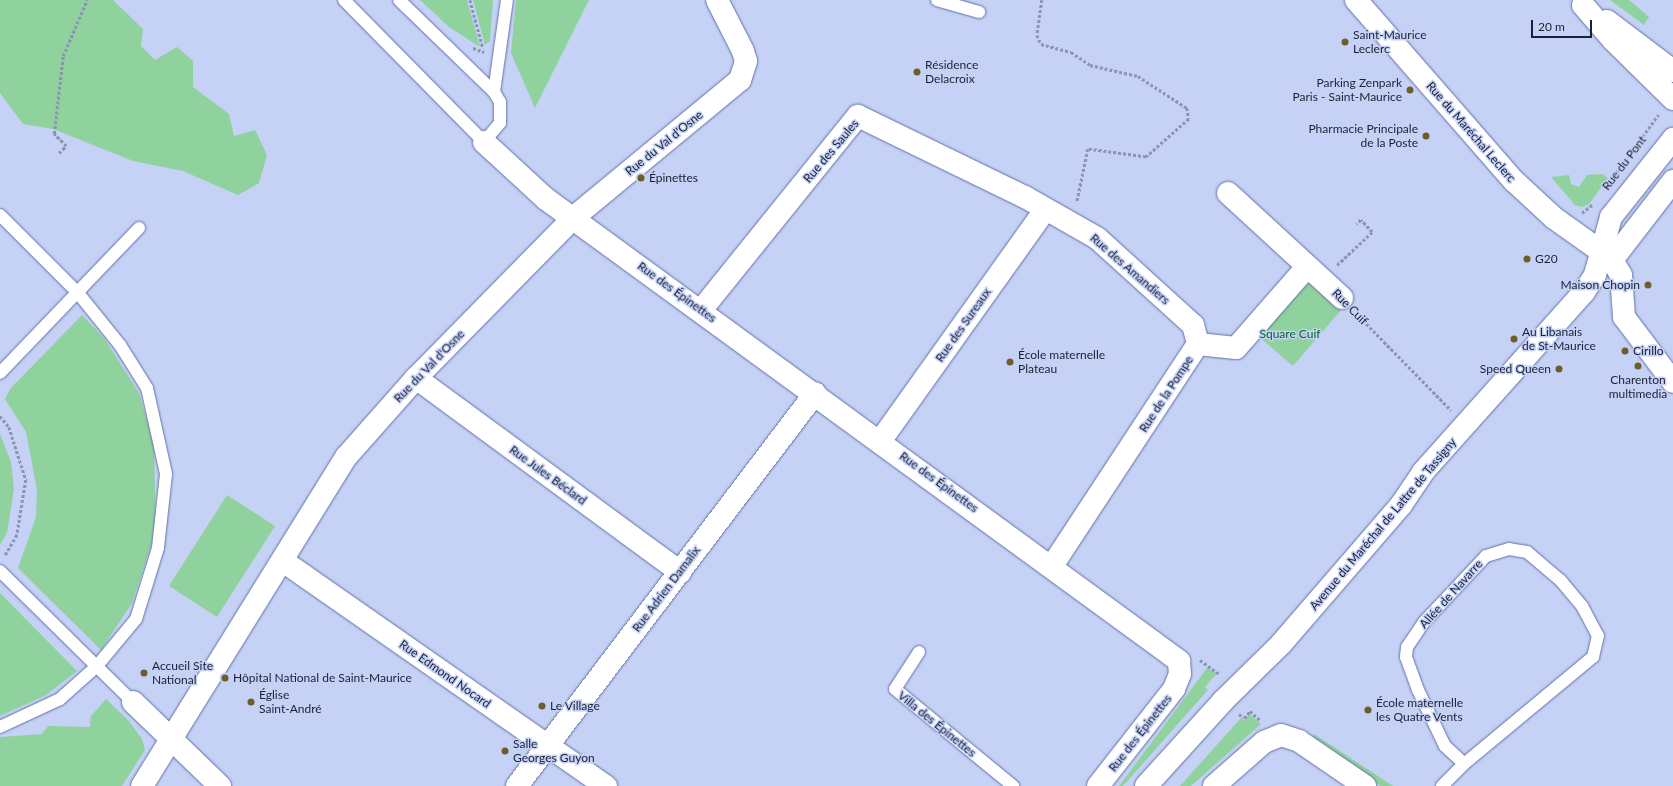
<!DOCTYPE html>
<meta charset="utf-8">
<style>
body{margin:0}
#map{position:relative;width:1673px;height:786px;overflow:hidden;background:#c5d1f5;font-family:Lato,sans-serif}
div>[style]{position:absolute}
.green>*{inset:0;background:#90d29e}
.path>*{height:2.5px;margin-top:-1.25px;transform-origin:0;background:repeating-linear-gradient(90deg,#8a94b3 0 3px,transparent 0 5px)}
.roads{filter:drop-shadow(0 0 1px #6272a8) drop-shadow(0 0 1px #6272a8)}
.service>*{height:12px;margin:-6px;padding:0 6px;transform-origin:6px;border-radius:6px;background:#fff}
.minor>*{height:22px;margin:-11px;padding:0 11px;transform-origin:11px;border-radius:11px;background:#fff}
.tertiary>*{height:22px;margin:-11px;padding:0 11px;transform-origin:11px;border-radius:11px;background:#fff}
.secondary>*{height:22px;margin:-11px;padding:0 11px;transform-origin:11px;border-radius:11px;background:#fff}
.dots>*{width:11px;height:11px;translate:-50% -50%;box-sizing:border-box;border:2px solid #c5d1f5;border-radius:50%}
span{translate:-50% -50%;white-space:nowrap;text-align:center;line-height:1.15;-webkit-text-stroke:3px #c5d1f5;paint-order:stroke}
.poi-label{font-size:12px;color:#1a2137}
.left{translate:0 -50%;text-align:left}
.right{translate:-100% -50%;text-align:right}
.street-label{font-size:12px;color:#1a2137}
.park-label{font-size:12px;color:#00662d}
.scale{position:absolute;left:1531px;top:20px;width:61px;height:18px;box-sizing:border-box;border:2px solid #1a2137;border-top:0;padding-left:5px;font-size:12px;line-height:14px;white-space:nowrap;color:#1a2137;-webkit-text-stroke:3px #c5d1f5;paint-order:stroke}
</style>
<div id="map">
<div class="green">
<div style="clip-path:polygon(0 0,113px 0,143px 29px,141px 46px,155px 60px,177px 47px,193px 61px,193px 87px,229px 114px,234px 136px,255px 130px,267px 155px,259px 183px,238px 195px,183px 171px,133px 161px,53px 129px,23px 124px,0 93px)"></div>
<div style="clip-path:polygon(420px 0,467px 0,480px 47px,449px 27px)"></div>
<div style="clip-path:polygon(473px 0,493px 0,490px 41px,485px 45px)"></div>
<div style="clip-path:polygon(516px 0,589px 0,535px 108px,511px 53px)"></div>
<div style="clip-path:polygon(1610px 0,1629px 0,1649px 17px,1644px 25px)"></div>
<div style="clip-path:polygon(1602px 174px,1608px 178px,1589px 204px,1582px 207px,1575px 205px,1551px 177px,1569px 175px,1571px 184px,1579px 187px,1587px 175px)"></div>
<div style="clip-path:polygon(1306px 284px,1315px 285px,1342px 309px,1293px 366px,1258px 336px)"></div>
<div style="clip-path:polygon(82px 315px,104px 338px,139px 393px,154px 445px,156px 530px,132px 603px,101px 650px,18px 568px,36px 517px,37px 490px,26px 432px,5px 399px,10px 389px)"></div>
<div style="clip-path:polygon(0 434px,11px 462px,14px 489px,7px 533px,0 545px)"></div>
<div style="clip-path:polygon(227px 495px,275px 526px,217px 617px,169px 586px)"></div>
<div style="clip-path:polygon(0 593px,77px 671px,46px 695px,0 716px)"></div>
<div style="clip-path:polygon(1207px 668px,1217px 673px,1205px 687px,1208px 690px,1123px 786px,1119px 786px)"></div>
<div style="clip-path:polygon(106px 699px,128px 720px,142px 739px,145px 750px,122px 786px,0 786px,0 737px,42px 734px,48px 726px,90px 727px,91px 716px)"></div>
<div style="clip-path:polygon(1250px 714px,1261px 724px,1191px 786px,1180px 786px,1241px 718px,1244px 721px)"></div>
<div style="clip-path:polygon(1314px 734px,1393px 786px,1380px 786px,1312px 738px)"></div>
</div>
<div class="path">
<div style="left:470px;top:0;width:50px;rotate:74.8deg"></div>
<div style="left:1042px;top:0;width:35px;rotate:98deg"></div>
<div style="left:1037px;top:35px;width:10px;rotate:66deg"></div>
<div style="left:1041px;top:44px;width:31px;rotate:15deg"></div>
<div style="left:1071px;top:52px;width:23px;rotate:34deg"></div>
<div style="left:1090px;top:65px;width:49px;rotate:12.9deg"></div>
<div style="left:1138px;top:76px;width:59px;rotate:33.1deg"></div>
<div style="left:1187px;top:108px;width:11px;rotate:80deg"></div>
<div style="left:1189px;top:119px;width:57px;rotate:138.5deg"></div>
<div style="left:1146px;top:157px;width:59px;rotate:-172.1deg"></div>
<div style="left:1088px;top:149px;width:54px;rotate:101.7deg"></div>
<div style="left:473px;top:48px;width:12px;rotate:20deg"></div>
<div style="left:59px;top:153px;width:10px;rotate:-45deg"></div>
<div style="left:66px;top:146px;width:17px;rotate:-135deg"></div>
<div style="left:54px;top:134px;width:79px;rotate:-83.4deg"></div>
<div style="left:63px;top:56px;width:61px;rotate:-66.8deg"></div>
<div style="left:1613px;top:177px;width:77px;rotate:-54deg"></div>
<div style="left:1582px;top:213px;width:13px;rotate:-39deg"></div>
<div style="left:1337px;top:265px;width:48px;rotate:-43.3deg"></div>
<div style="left:1372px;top:232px;width:16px;rotate:-133deg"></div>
<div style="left:1361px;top:220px;width:6px;rotate:135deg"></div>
<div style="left:1356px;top:313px;width:136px;rotate:45.6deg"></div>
<div style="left:0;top:416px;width:14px;rotate:51deg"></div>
<div style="left:9px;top:427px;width:56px;rotate:72.2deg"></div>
<div style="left:26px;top:480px;width:56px;rotate:99.3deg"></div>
<div style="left:17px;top:535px;width:24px;rotate:120deg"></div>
<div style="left:1200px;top:660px;width:24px;rotate:36deg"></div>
<div style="left:1239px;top:714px;width:6px;rotate:39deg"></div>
<div style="left:1244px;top:718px;width:9px;rotate:-49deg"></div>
<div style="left:1250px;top:711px;width:15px;rotate:42deg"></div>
</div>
<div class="roads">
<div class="service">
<div style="left:344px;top:0;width:199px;rotate:45.4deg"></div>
<div style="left:484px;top:142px;width:25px;rotate:-50deg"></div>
<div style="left:500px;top:123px;width:21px;rotate:-90deg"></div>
<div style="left:500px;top:102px;width:12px;rotate:-121deg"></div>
<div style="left:494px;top:92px;width:132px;rotate:-135.9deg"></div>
<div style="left:937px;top:0;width:44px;rotate:15.9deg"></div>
<div style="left:494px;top:92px;width:93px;rotate:-82deg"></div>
<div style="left:0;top:215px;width:110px;rotate:45deg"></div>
<div style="left:78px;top:293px;width:67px;rotate:51.1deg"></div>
<div style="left:120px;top:345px;width:51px;rotate:57.9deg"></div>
<div style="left:147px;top:388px;width:88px;rotate:77.5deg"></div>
<div style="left:166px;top:474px;width:74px;rotate:96.2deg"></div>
<div style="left:158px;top:548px;width:74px;rotate:107.2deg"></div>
<div style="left:136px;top:619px;width:61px;rotate:129.7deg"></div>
<div style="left:97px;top:666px;width:50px;rotate:138.3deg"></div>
<div style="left:60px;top:699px;width:66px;rotate:155deg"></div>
<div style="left:0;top:373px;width:201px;rotate:-46.2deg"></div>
<div style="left:0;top:571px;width:187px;rotate:44.6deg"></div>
<div style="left:919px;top:652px;width:44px;rotate:123deg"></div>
<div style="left:895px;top:689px;width:153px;rotate:39.4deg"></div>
<div style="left:1442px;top:786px;width:31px;rotate:-45deg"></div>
<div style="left:1464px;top:764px;width:168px;rotate:-39.7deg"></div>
<div style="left:1593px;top:657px;width:22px;rotate:-77deg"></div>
<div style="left:1598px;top:636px;width:34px;rotate:-118deg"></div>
<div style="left:1582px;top:606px;width:34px;rotate:-130deg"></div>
<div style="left:1560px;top:580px;width:43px;rotate:-139.7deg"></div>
<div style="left:1527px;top:552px;width:18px;rotate:-171deg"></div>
<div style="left:1509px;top:549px;width:24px;rotate:163deg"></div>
<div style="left:1486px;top:556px;width:91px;rotate:133.2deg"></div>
<div style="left:1424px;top:622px;width:30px;rotate:124deg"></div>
<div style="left:1407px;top:647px;width:10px;rotate:96deg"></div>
<div style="left:1406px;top:657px;width:35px;rotate:70deg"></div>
<div style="left:1418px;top:690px;width:62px;rotate:64.3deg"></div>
<div style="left:1445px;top:746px;width:26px;rotate:43deg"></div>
</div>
<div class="minor">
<div style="left:484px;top:142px;width:84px;rotate:42.6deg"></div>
<div style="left:546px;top:199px;width:784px;rotate:36.12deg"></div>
<div style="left:1179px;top:661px;width:13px;rotate:86deg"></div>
<div style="left:1180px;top:674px;width:16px;rotate:112deg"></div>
<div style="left:1174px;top:689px;width:123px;rotate:128.1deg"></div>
<div style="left:1228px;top:193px;width:155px;rotate:42.6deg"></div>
<div style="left:1599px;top:250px;width:16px;rotate:38deg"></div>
<div style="left:1612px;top:260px;width:17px;rotate:59deg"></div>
<div style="left:1621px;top:275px;width:42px;rotate:85.9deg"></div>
<div style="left:1624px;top:317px;width:81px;rotate:53deg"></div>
<div style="left:1612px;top:260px;width:100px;rotate:-52.3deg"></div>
<div style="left:702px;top:309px;width:248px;rotate:-51.1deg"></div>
<div style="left:858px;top:116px;width:186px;rotate:25.9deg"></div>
<div style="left:1025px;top:197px;width:83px;rotate:29.7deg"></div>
<div style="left:1097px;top:238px;width:130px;rotate:42.2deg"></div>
<div style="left:1193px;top:325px;width:20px;rotate:75deg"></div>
<div style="left:416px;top:378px;width:328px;rotate:36.3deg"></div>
<div style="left:881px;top:440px;width:282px;rotate:-54.5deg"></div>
<div style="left:283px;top:561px;width:394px;rotate:34.9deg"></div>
<div style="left:1052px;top:566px;width:266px;rotate:-56.7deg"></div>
<div style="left:1198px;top:344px;width:38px;rotate:6deg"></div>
<div style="left:1236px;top:348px;width:108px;rotate:-48.8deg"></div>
<div style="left:133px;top:702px;width:121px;rotate:44deg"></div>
<div style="left:142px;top:786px;width:388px;rotate:-58.2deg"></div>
<div style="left:347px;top:456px;width:104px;rotate:-48.5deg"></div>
<div style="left:416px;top:378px;width:224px;rotate:-45.5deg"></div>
<div style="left:573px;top:218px;width:217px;rotate:-39.6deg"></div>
<div style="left:740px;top:80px;width:20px;rotate:-72deg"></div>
<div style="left:746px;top:61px;width:10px;rotate:-107deg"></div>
<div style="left:743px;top:51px;width:57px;rotate:-117deg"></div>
<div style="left:517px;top:786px;width:493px;rotate:-52.8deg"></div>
<div style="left:1214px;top:786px;width:67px;rotate:-41.3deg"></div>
<div style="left:1264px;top:742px;width:18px;rotate:-22deg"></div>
<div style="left:1281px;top:735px;width:19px;rotate:18deg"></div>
<div style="left:1299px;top:741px;width:80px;rotate:34.3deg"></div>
</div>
<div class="tertiary">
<div style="left:1356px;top:0;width:240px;rotate:48.9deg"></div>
<div style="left:1514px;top:181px;width:54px;rotate:42.8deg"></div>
<div style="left:1554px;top:218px;width:55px;rotate:35.4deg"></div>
</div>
<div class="secondary">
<div style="left:1583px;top:5px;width:46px;rotate:49.4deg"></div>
<div style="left:1613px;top:40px;width:84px;rotate:44.5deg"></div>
<div style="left:1607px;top:21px;width:83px;rotate:37.1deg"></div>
<div style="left:1146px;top:786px;width:115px;rotate:-47.8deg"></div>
<div style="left:1223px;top:701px;width:81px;rotate:-44.5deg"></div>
<div style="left:1281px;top:644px;width:184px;rotate:-49.2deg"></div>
<div style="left:1401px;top:505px;width:40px;rotate:-56deg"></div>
<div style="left:1423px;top:472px;width:241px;rotate:-48.2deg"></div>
<div style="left:1584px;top:292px;width:20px;rotate:-57deg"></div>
<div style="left:1595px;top:275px;width:60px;rotate:-74.6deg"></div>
<div style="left:1611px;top:217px;width:100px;rotate:-51.5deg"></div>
</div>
</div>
<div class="dots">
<div style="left:1345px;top:42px;background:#6e5d2b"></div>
<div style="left:917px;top:72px;background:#6e5d2b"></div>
<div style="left:1410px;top:90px;background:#6e5d2b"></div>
<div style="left:1426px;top:136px;background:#6e5d2b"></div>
<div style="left:641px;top:178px;background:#6e5d2b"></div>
<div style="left:1527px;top:259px;background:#6e5d2b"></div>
<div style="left:1648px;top:285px;background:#6e5d2b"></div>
<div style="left:1514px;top:339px;background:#6e5d2b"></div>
<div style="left:1625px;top:351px;background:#6e5d2b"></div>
<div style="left:1010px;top:362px;background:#6e5d2b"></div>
<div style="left:1638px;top:366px;background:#6e5d2b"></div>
<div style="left:1559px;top:369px;background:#6e5d2b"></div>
<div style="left:144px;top:673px;background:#6e5d2b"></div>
<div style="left:225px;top:678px;background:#6e5d2b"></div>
<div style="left:251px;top:702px;background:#6e5d2b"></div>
<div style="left:542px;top:706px;background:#6e5d2b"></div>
<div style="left:1368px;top:710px;background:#6e5d2b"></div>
<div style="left:505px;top:751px;background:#6e5d2b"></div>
</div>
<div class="poi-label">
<span class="left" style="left:1353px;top:42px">Saint-Maurice<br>Leclerc</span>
<span class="left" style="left:925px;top:72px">Résidence<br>Delacroix</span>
<span class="right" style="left:1402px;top:90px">Parking Zenpark<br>Paris - Saint-Maurice</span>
<span class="right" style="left:1418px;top:136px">Pharmacie Principale<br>de la Poste</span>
<span class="left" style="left:649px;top:178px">Épinettes</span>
<span class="left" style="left:1535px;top:259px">G20</span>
<span class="right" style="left:1640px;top:285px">Maison Chopin</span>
<span class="left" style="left:1522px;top:339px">Au Libanais<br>de St-Maurice</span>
<span class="left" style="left:1633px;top:351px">Cirillo</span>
<span class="left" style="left:1018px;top:362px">École maternelle<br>Plateau</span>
<span class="right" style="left:1551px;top:369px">Speed Queen</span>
<span style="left:1638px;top:387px">Charenton<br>multimedia</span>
<span class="left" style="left:152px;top:673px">Accueil Site<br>National</span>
<span class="left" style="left:233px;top:678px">Hôpital National de Saint-Maurice</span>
<span class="left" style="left:259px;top:702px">Église<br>Saint-André</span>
<span class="left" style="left:1376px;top:710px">École maternelle<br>les Quatre Vents</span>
<span class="left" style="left:550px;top:706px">Le Village</span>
<span class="left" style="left:513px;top:751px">Salle<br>Georges Guyon</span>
</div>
<div class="street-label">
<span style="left:1471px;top:132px;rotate:49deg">Rue du Maréchal Leclerc</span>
<span style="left:664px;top:143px;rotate:-39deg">Rue du Val d'Osne</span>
<span style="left:831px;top:151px;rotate:-50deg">Rue des Saules</span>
<span style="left:1624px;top:163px;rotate:-53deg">Rue du Pont</span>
<span style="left:1130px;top:269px;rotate:41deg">Rue des Amandiers</span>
<span style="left:677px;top:292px;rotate:36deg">Rue des Épinettes</span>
<span style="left:1350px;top:307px;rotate:45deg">Rue Cuif</span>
<span style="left:963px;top:325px;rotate:-55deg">Rue des Sureaux</span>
<span style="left:429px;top:366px;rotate:-46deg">Rue du Val d'Osne</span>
<span style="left:1166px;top:394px;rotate:-57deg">Rue de la Pompe</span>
<span style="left:548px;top:475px;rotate:36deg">Rue Jules Béclard</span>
<span style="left:939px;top:482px;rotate:36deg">Rue des Épinettes</span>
<span style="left:1383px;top:524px;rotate:-50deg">Avenue du Maréchal de Lattre de Tassigny</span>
<span style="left:666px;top:589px;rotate:-53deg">Rue Adrien Damalix</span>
<span style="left:1451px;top:594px;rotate:-48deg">Allée de Navarre</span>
<span style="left:445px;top:674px;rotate:35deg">Rue Edmond Nocard</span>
<span style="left:937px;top:724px;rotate:39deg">Villa des Épinettes</span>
<span style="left:1140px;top:733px;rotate:-52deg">Rue des Épinettes</span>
</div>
<div class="park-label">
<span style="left:1290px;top:334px">Square Cuif</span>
</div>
<div class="scale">20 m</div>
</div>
